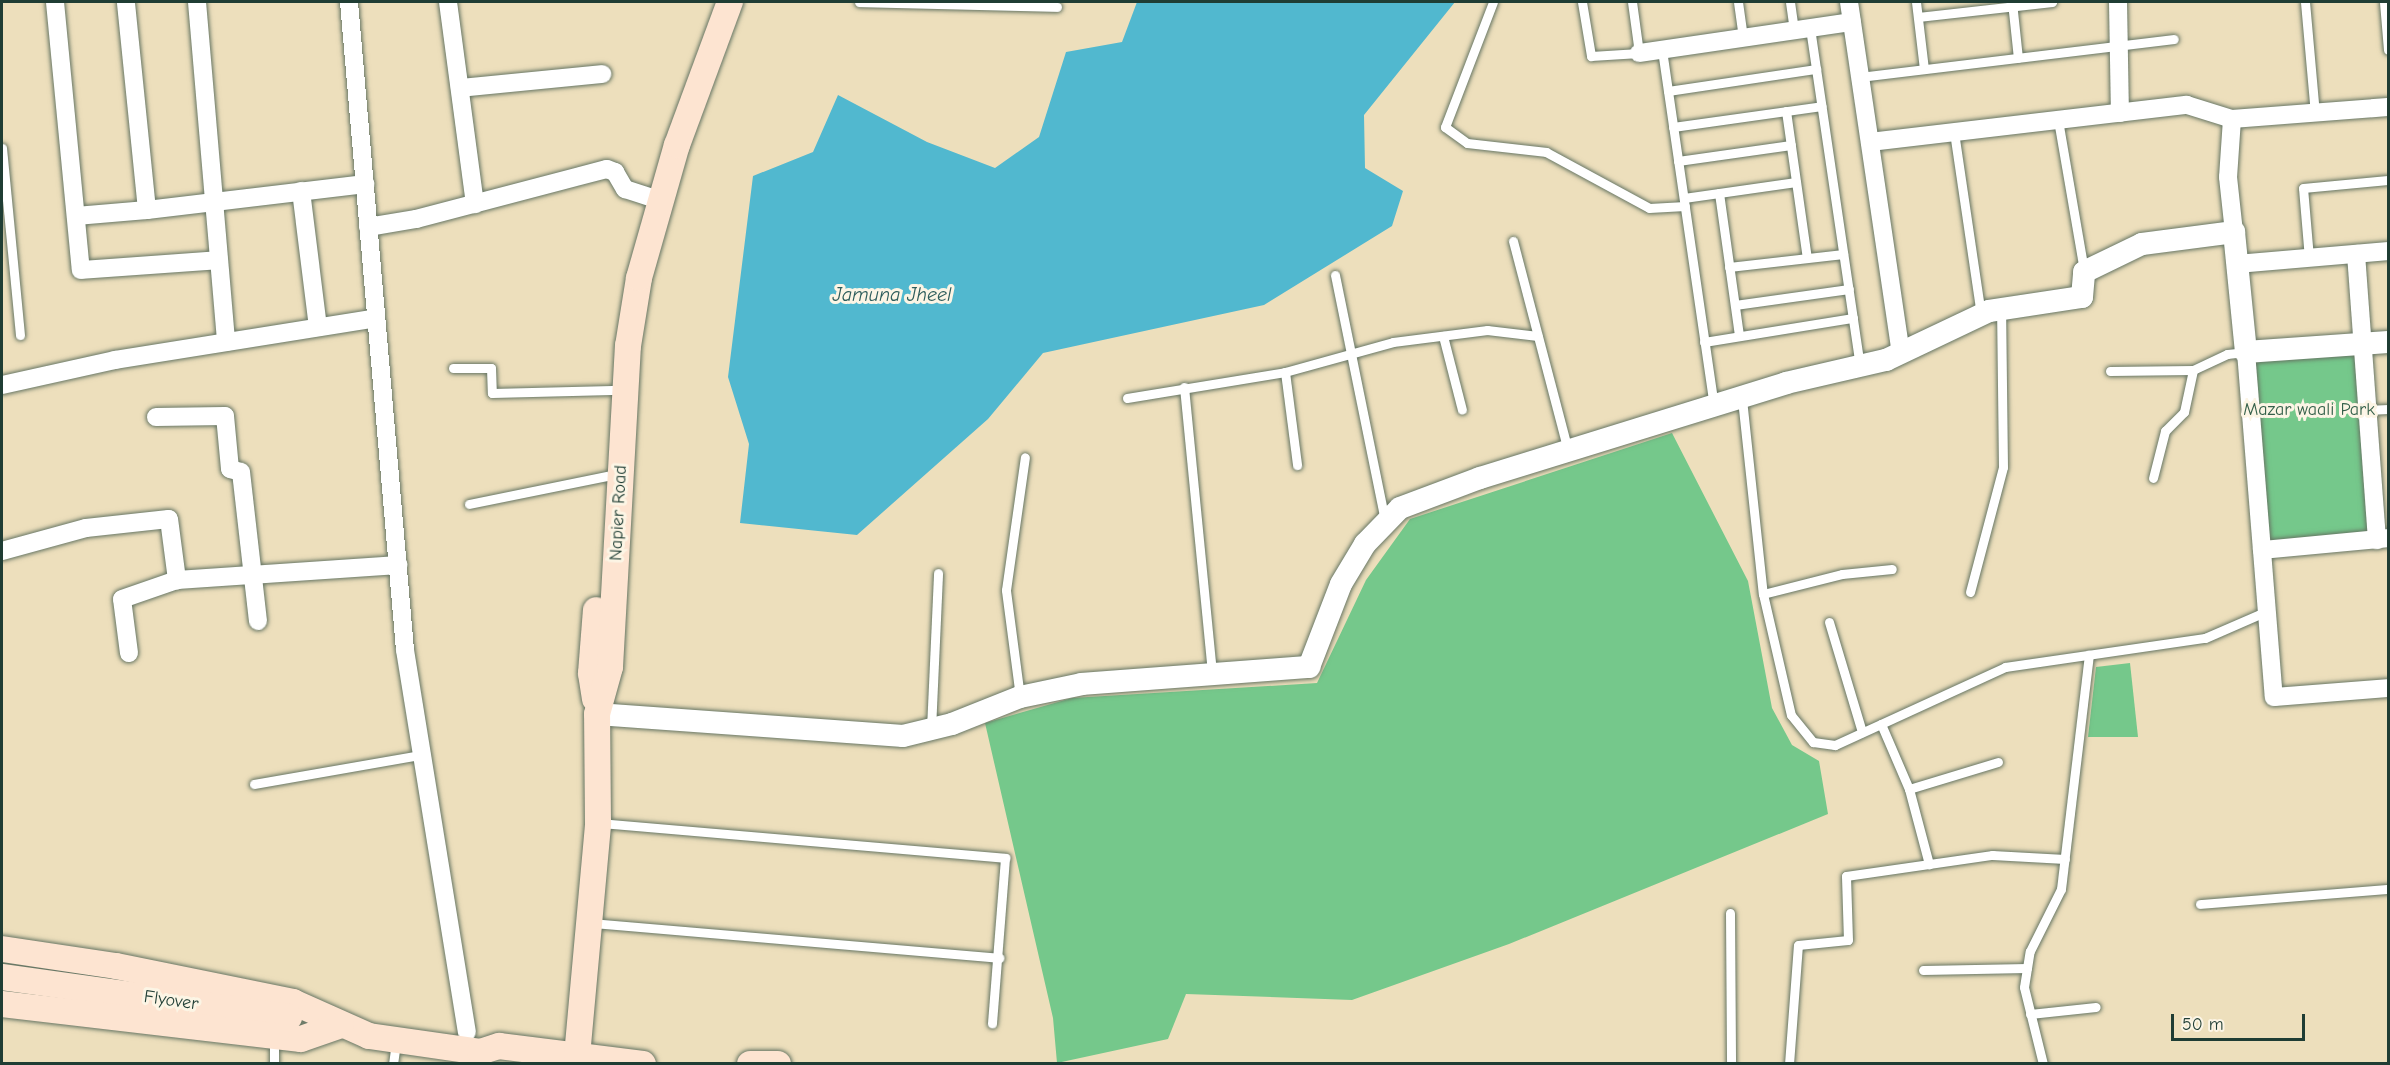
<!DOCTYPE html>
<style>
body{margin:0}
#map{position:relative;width:2390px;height:1065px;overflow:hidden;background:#eddfbc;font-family:"Comic Neue",sans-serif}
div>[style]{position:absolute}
.green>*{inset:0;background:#75c88b}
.water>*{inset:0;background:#51b8cf}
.roads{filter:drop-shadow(0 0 2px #677664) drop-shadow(0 0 2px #677664)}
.service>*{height:9px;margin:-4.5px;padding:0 4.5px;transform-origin:4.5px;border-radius:4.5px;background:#fff}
.minor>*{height:18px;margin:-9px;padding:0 9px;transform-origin:9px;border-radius:9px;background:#fff}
.tertiary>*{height:22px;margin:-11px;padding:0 11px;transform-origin:11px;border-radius:11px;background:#fff}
.secondary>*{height:26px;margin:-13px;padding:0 13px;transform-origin:13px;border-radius:13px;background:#fde4d1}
span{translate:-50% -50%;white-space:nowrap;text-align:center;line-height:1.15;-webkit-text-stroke:6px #fcf5e5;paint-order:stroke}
.park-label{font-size:18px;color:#34604a}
.street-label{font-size:18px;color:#1f3d34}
.water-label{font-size:20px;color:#2c5c5b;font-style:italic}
.frame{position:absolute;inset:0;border:3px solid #1f3d34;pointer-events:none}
.scale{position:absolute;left:2171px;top:1014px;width:134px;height:27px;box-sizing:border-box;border:3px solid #1f3d34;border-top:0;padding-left:8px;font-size:18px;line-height:21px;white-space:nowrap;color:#1f3d34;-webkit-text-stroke:4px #fcf5e5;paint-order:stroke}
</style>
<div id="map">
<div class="green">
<div style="clip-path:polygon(2357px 354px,2371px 535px,2267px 543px,2253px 362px)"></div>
<div style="clip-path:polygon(1672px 433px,1748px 581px,1772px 708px,1792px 745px,1819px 761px,1828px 814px,1509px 944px,1352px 1000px,1186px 994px,1168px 1039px,1057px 1063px,1053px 1018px,985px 723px,1072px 698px,1317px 683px,1366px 580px,1410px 519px)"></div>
<div style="clip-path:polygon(2130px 663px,2138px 737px,2088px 737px,2096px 667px)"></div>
</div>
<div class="water">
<div style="clip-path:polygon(1137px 2px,1455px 2px,1364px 115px,1365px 168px,1403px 191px,1392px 226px,1264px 305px,1043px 353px,988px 419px,857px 535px,740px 523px,749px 444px,728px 377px,753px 176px,813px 152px,838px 95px,927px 142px,995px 168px,1039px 137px,1066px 52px,1122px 42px)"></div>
</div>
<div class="roads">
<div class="service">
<div style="left:859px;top:2px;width:198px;rotate:1.4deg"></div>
<div style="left:1493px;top:2px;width:134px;rotate:111deg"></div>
<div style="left:1445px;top:127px;width:27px;rotate:36deg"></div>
<div style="left:1467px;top:143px;width:80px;rotate:6.5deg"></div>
<div style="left:1546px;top:152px;width:117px;rotate:28.5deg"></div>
<div style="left:1649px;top:208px;width:36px;rotate:-3deg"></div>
<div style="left:1582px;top:2px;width:55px;rotate:80.5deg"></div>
<div style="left:1591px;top:56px;width:48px;rotate:-3.6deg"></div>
<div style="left:1639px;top:53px;width:51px;rotate:-97.8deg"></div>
<div style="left:1738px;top:2px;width:36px;rotate:82deg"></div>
<div style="left:1790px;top:2px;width:28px;rotate:82deg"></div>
<div style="left:1916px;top:2px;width:67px;rotate:83.2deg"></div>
<div style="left:2012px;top:2px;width:56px;rotate:83.9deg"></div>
<div style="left:2305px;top:2px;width:111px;rotate:84.9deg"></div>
<div style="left:2384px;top:2px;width:48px;rotate:85.2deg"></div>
<div style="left:1918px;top:17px;width:135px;rotate:-6.4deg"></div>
<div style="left:1810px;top:28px;width:342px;rotate:81.6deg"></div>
<div style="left:1662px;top:50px;width:360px;rotate:81.7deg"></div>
<div style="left:1860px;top:77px;width:316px;rotate:-6.9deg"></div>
<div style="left:1668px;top:91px;width:150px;rotate:-8.5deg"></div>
<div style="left:1786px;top:111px;width:148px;rotate:81.9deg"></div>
<div style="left:2058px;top:120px;width:153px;rotate:80.2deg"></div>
<div style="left:1673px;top:127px;width:150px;rotate:-8deg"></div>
<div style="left:1954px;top:132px;width:184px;rotate:81.6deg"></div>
<div style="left:2px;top:148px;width:188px;rotate:84.5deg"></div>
<div style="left:1678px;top:161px;width:114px;rotate:-8.1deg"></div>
<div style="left:1719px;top:193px;width:144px;rotate:82deg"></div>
<div style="left:1684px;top:198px;width:113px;rotate:-8.1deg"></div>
<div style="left:1513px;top:241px;width:217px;rotate:75.3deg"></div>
<div style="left:2309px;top:258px;width:70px;rotate:-94.9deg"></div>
<div style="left:2303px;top:188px;width:85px;rotate:-5.4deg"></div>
<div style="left:1729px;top:267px;width:115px;rotate:-6.5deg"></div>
<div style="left:1335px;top:275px;width:251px;rotate:78.5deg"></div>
<div style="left:1735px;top:305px;width:115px;rotate:-8deg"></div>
<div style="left:1443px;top:336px;width:76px;rotate:75.6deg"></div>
<div style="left:1704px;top:342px;width:151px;rotate:-9.2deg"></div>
<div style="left:453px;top:368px;width:38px"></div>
<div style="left:491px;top:368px;width:25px;rotate:88deg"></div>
<div style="left:492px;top:393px;width:120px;rotate:-1.4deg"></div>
<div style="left:2110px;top:371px;width:83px;rotate:-0.7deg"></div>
<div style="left:1285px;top:372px;width:94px;rotate:82.6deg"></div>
<div style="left:1184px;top:387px;width:288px;rotate:84.4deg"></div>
<div style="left:1127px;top:398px;width:160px;rotate:-9.3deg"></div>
<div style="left:1285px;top:372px;width:112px;rotate:-15.5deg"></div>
<div style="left:1393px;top:342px;width:95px;rotate:-7.3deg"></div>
<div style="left:1487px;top:330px;width:51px;rotate:6.7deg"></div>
<div style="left:1742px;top:399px;width:196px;rotate:83.9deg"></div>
<div style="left:1763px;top:594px;width:124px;rotate:77deg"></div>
<div style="left:1791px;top:715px;width:35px;rotate:51deg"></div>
<div style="left:1813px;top:742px;width:22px;rotate:8deg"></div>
<div style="left:1835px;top:745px;width:187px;rotate:-24.6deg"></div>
<div style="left:2005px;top:667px;width:202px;rotate:-8.3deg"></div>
<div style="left:2205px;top:638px;width:68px;rotate:-23.5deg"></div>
<div style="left:2367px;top:410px;width:21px;rotate:-3deg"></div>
<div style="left:2153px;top:478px;width:49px;rotate:-75.7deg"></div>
<div style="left:2165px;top:431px;width:27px;rotate:-45deg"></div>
<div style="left:2184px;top:412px;width:43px;rotate:-77.9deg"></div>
<div style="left:2193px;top:370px;width:38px;rotate:-25deg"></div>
<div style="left:2227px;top:354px;width:18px;rotate:-6deg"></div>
<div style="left:469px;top:504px;width:141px;rotate:-11.5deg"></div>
<div style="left:1970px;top:592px;width:129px;rotate:-75.2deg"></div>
<div style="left:2003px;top:467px;width:158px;rotate:-90.7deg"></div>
<div style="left:1763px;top:594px;width:81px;rotate:-14.2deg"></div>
<div style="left:1842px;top:574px;width:50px;rotate:-5.7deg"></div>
<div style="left:1829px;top:622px;width:115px;rotate:73.3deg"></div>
<div style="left:1020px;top:697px;width:108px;rotate:-97.5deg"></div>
<div style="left:1006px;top:590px;width:134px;rotate:-81.9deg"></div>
<div style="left:1881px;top:724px;width:71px;rotate:66.7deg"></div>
<div style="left:1909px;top:789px;width:78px;rotate:75.1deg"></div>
<div style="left:931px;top:729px;width:156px;rotate:-87.4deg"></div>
<div style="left:254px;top:784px;width:169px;rotate:-9.9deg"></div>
<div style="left:1909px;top:789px;width:93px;rotate:-16.9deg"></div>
<div style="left:600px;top:823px;width:407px;rotate:4.9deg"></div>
<div style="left:1005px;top:858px;width:166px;rotate:94.5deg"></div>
<div style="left:2200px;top:904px;width:189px;rotate:-4.6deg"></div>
<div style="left:1730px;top:913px;width:151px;rotate:89.6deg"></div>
<div style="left:592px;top:923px;width:409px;rotate:4.9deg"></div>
<div style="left:1923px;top:970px;width:104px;rotate:-1.1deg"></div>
<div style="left:2030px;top:1014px;width:66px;rotate:-6.1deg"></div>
<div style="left:274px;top:1064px;width:26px;rotate:-90deg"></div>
<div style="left:393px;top:1064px;width:22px;rotate:-82deg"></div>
<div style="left:1789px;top:1064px;width:119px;rotate:-85.7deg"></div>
<div style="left:1798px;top:945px;width:50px;rotate:-5.7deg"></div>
<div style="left:1848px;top:940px;width:64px;rotate:-91.8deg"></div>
<div style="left:1846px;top:876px;width:148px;rotate:-8.2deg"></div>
<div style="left:1992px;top:855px;width:73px;rotate:3.1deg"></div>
<div style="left:2043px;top:1064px;width:79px;rotate:-103.9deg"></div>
<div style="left:2024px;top:987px;width:36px;rotate:-81deg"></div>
<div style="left:2030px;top:951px;width:69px;rotate:-63.4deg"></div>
<div style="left:2061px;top:889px;width:236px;rotate:-83.2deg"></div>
</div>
<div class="minor">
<div style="left:55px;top:2px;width:269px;rotate:84.5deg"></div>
<div style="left:81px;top:270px;width:138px;rotate:-4.1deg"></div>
<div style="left:197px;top:2px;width:341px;rotate:85.1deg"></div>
<div style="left:349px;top:2px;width:650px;rotate:85.06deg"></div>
<div style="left:405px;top:650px;width:387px;rotate:80.8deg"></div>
<div style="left:448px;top:2px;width:204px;rotate:82.4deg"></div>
<div style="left:1849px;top:2px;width:355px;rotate:81.6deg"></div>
<div style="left:2118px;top:2px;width:111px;rotate:89deg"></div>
<div style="left:1639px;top:53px;width:215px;rotate:-8.3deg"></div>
<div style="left:460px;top:88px;width:143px;rotate:-5.6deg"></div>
<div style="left:2232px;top:119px;width:58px;rotate:93.9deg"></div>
<div style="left:2228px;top:177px;width:55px;rotate:83.8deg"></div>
<div style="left:1870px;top:142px;width:319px;rotate:-6.7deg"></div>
<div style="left:2187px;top:105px;width:47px;rotate:17.3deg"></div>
<div style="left:2232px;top:119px;width:156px;rotate:-4.4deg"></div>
<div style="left:301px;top:191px;width:137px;rotate:82.9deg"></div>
<div style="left:147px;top:210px;width:220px;rotate:-6.8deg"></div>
<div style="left:76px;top:216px;width:71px;rotate:-4.8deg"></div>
<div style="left:147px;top:210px;width:209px;rotate:-95.8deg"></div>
<div style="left:368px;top:227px;width:49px;rotate:-9.5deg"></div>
<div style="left:416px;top:219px;width:197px;rotate:-14.7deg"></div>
<div style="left:607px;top:169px;width:9px;rotate:21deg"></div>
<div style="left:615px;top:172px;width:20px;rotate:60deg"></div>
<div style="left:625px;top:189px;width:38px;rotate:18deg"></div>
<div style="left:2356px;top:254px;width:287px;rotate:85.8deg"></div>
<div style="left:2237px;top:264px;width:152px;rotate:-4.9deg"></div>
<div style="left:2246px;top:352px;width:346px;rotate:85.4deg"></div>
<div style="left:2274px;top:697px;width:114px;rotate:-4.5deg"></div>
<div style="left:2px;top:385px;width:116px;rotate:-12.5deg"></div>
<div style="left:115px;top:360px;width:264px;rotate:-9.1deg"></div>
<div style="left:156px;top:417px;width:69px;rotate:-0.8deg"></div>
<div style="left:225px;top:416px;width:53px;rotate:84.6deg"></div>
<div style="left:230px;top:469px;width:11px;rotate:15deg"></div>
<div style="left:241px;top:472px;width:150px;rotate:83.5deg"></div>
<div style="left:2262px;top:550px;width:127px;rotate:-5.4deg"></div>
<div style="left:2px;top:551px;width:87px;rotate:-15.3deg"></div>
<div style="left:86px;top:528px;width:83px;rotate:-6.2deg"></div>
<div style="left:169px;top:519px;width:62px;rotate:82.5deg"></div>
<div style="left:177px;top:580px;width:222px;rotate:-3.9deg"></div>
<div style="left:129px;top:653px;width:54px;rotate:-97.4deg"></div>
<div style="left:122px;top:599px;width:58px;rotate:-19.1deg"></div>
</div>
<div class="tertiary">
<div style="left:597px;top:714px;width:307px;rotate:4.1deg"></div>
<div style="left:903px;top:736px;width:50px;rotate:-13.8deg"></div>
<div style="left:952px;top:724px;width:73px;rotate:-21.7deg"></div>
<div style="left:1020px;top:697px;width:63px;rotate:-11.8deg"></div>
<div style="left:1082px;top:684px;width:228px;rotate:-4.3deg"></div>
<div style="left:1309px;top:667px;width:89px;rotate:-68.9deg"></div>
<div style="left:1341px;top:584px;width:47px;rotate:-59deg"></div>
<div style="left:1365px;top:544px;width:50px;rotate:-45.8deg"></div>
<div style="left:1400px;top:508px;width:85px;rotate:-20.6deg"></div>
<div style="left:1480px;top:478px;width:320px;rotate:-17.2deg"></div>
<div style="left:1786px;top:383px;width:103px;rotate:-13deg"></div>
<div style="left:1886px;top:360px;width:114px;rotate:-25.4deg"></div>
<div style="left:1989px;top:311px;width:94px;rotate:-8.6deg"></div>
<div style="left:2082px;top:297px;width:25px;rotate:-85deg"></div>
<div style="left:2084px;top:272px;width:64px;rotate:-25.8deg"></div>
<div style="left:2142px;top:244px;width:93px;rotate:-7.4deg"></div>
<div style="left:2234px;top:232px;width:121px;rotate:84.3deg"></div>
<div style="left:2246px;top:352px;width:142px;rotate:-4deg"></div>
</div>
<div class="secondary">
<div style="left:595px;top:699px;width:26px;rotate:-99deg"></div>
<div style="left:591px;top:673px;width:63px;rotate:-85.5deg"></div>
<div style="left:2px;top:949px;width:115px;rotate:8.5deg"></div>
<div style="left:116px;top:966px;width:181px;rotate:11.5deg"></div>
<div style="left:293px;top:1002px;width:83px;rotate:24.1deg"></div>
<div style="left:369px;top:1036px;width:112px;rotate:8.2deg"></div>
<div style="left:480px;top:1052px;width:20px;rotate:-18deg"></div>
<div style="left:499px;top:1046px;width:145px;rotate:7.1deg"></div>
<div style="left:2px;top:977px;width:290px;rotate:7.9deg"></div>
<div style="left:2px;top:1004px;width:301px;rotate:6.7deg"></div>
<div style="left:301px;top:1039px;width:42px;rotate:-19.3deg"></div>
<div style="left:577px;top:1056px;width:234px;rotate:-84.8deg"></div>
<div style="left:598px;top:823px;width:109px;rotate:-90.5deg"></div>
<div style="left:597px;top:714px;width:49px;rotate:-74.5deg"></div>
<div style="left:610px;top:667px;width:322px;rotate:-86.8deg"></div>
<div style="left:628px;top:346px;width:69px;rotate:-80.8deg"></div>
<div style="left:639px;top:278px;width:138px;rotate:-74.1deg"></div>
<div style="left:677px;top:145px;width:153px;rotate:-69.7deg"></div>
<div style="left:750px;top:1064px;width:28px"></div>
</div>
</div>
<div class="park-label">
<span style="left:2309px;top:410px">Mazar waali Park</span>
</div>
<div class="street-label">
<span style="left:619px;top:513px;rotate:-87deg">Napier Road</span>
<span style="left:171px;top:1001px;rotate:8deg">Flyover</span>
</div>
<div class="water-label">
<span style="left:892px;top:294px">Jamuna Jheel</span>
</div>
<div class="frame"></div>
<div class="scale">50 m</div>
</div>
